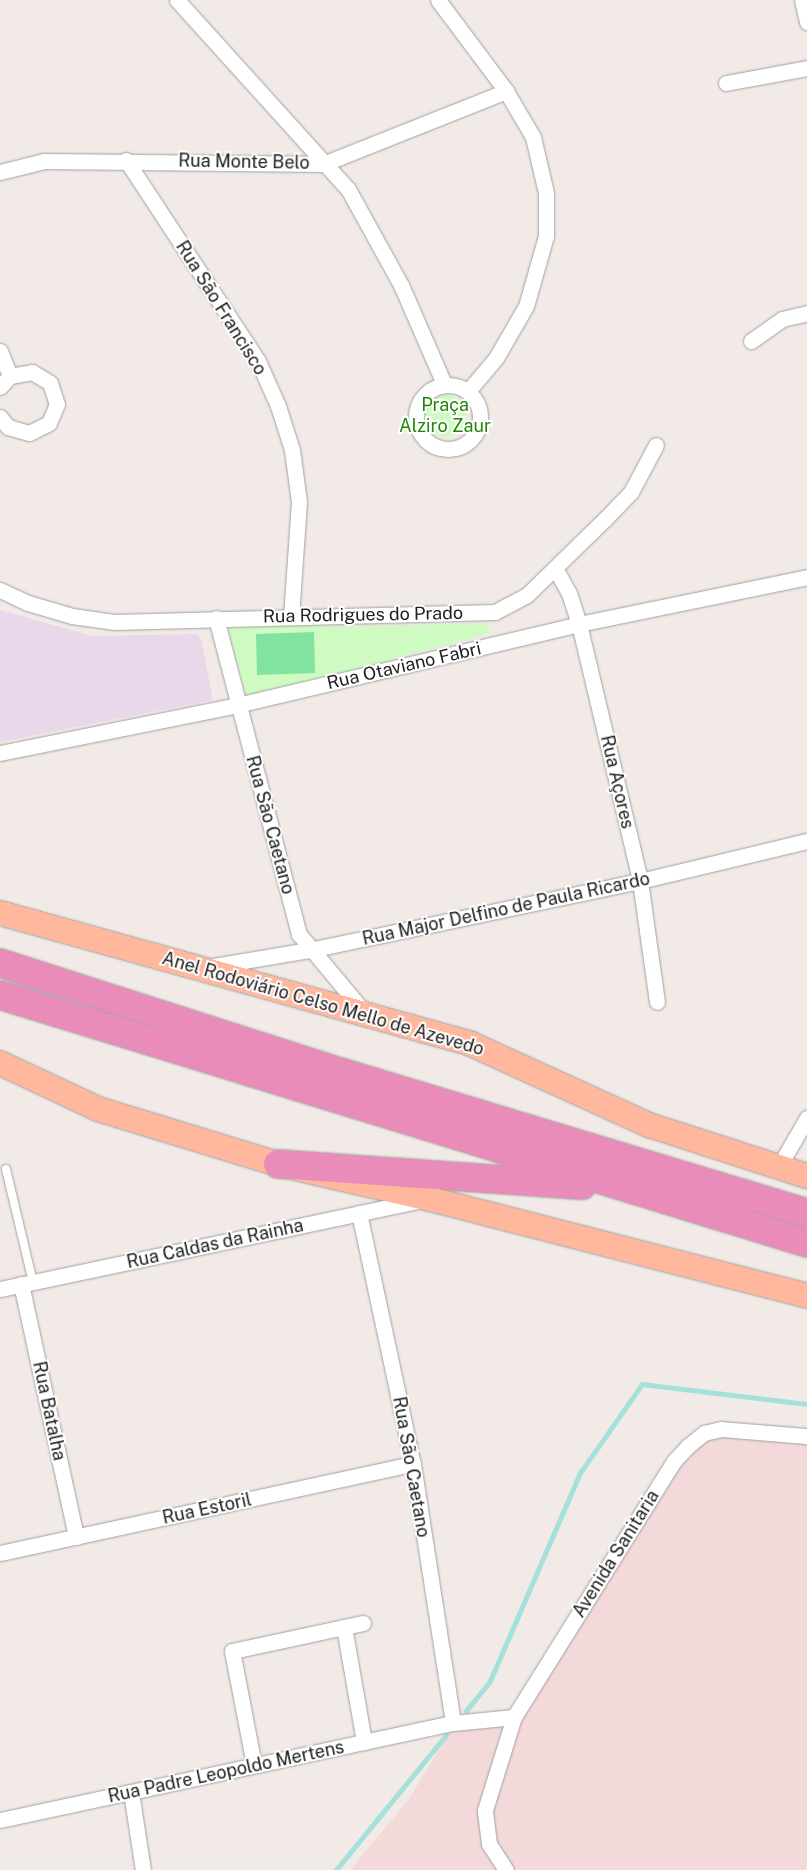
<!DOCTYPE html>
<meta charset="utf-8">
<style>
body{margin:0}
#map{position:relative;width:807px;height:1870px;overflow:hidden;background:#f1eae6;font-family:"Public Sans",sans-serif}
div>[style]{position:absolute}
.industrial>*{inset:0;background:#e8d8ea}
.military>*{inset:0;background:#f3d9da}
.park>*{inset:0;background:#cffbc3}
.round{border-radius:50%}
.pitch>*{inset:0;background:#82e2a0}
.stream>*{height:4.5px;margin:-2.25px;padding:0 2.25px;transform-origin:2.25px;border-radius:2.25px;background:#a6e0db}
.roads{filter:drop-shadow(0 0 1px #a1a1a1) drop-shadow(0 0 1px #a1a1a1)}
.lane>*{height:8px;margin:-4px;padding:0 4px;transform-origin:4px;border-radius:4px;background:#fff}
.street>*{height:15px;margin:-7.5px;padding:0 7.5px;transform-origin:7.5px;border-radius:7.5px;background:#fff}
.street>.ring{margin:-7.5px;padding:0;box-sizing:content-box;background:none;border:15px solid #fff;border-radius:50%}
.primary>*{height:24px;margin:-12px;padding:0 12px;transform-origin:12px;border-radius:12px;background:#ffb79e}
.highway>*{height:28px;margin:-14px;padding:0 14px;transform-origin:14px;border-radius:14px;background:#ea8cba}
span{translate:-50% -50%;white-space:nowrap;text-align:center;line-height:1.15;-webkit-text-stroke:4px #fff;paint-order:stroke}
.street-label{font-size:18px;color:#202020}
.park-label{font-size:18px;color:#238408}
</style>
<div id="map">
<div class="industrial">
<div style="clip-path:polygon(0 610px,92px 636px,197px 634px,201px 639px,213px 700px,0 742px)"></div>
</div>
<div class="military">
<div style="clip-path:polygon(718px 1426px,807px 1433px,807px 1870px,350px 1870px,409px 1799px,452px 1728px,514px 1717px,683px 1446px)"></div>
</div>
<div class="park">
<div class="round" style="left:424px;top:395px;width:42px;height:42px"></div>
<div style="clip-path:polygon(487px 623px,490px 633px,247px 698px,230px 636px,230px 627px,242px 624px,351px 627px)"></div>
</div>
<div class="pitch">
<div style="clip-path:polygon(314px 632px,315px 673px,257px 675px,256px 634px)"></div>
</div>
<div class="stream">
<div style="left:466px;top:1711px;width:38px;rotate:-51deg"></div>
<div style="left:490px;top:1681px;width:227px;rotate:-66.6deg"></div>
<div style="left:580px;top:1473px;width:108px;rotate:-55.1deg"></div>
<div style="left:642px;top:1384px;width:166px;rotate:6.9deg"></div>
<div style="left:336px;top:1870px;width:174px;rotate:-50.8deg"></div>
</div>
<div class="roads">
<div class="lane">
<div style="left:6px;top:1169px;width:116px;rotate:76.6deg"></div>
</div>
<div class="street">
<div style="left:177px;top:0;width:255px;rotate:47.9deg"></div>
<div style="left:348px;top:189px;width:110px;rotate:61.1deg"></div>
<div style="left:401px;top:285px;width:108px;rotate:66.5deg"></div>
<div style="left:438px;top:0;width:114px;rotate:53.2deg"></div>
<div style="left:506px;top:91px;width:53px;rotate:59.6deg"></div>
<div style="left:533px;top:137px;width:57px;rotate:76.9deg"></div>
<div style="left:546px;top:193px;width:43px;rotate:90deg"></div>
<div style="left:546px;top:236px;width:73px;rotate:105.9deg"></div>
<div style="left:526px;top:306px;width:60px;rotate:120deg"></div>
<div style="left:496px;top:358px;width:43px;rotate:130.3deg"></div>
<div style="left:802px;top:0;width:23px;rotate:77deg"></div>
<div style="left:726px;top:83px;width:82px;rotate:-10.5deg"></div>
<div style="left:126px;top:160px;width:240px;rotate:56.7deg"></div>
<div style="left:258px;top:361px;width:49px;rotate:66deg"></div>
<div style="left:278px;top:406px;width:46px;rotate:72.3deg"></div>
<div style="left:292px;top:450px;width:52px;rotate:82.3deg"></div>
<div style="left:299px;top:502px;width:114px;rotate:94deg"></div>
<div style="left:0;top:172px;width:45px;rotate:-14deg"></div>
<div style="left:44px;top:161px;width:279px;rotate:0.6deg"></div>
<div style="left:323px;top:164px;width:197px;rotate:-21.7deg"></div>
<div style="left:751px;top:341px;width:38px;rotate:-35deg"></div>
<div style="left:782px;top:319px;width:26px;rotate:-13deg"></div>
<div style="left:0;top:351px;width:27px;rotate:68deg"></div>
<div class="ring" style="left:416px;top:385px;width:49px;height:49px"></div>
<div style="left:0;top:387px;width:15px;rotate:-48deg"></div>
<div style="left:10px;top:376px;width:22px;rotate:-10deg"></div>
<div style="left:32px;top:372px;width:21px;rotate:31deg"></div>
<div style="left:50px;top:383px;width:22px;rotate:72deg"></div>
<div style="left:57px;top:404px;width:21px;rotate:113deg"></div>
<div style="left:49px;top:423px;width:22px;rotate:153deg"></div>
<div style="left:29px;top:433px;width:22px;rotate:-164deg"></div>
<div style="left:8px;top:427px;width:13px;rotate:-129deg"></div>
<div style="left:555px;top:568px;width:29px;rotate:61deg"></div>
<div style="left:569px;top:593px;width:33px;rotate:72deg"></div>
<div style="left:579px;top:624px;width:264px;rotate:76.6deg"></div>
<div style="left:640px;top:881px;width:122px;rotate:82deg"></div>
<div style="left:0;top:590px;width:31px;rotate:25deg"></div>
<div style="left:28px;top:603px;width:46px;rotate:16.5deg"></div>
<div style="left:72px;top:616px;width:42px;rotate:8.1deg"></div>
<div style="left:114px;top:622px;width:381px;rotate:-1.5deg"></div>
<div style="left:495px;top:612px;width:36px;rotate:-28deg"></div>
<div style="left:527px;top:595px;width:109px;rotate:-44.3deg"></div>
<div style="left:605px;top:519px;width:37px;rotate:-46deg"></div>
<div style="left:631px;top:492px;width:53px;rotate:-62deg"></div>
<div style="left:216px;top:618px;width:327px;rotate:75.3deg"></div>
<div style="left:299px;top:934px;width:102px;rotate:50.2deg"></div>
<div style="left:0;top:753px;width:242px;rotate:-11.4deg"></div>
<div style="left:237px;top:705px;width:351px;rotate:-13.3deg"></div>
<div style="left:579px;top:624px;width:233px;rotate:-11.6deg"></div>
<div style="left:208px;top:967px;width:102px;rotate:-9.6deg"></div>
<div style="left:309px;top:950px;width:338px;rotate:-11.8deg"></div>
<div style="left:640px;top:881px;width:172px;rotate:-13.5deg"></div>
<div style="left:778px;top:1168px;width:58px;rotate:-59.9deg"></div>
<div style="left:359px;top:1213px;width:257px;rotate:77.9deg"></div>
<div style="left:413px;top:1464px;width:262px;rotate:81.2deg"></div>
<div style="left:21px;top:1284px;width:259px;rotate:77.7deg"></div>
<div style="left:0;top:1289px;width:428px;rotate:-11.9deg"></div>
<div style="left:0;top:1553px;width:422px;rotate:-12.2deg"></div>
<div style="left:344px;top:1627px;width:117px;rotate:80.1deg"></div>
<div style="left:254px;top:1765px;width:116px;rotate:-100.9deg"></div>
<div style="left:232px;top:1651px;width:134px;rotate:-12.1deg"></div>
<div style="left:131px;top:1792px;width:79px;rotate:81.3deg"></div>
<div style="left:0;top:1820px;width:463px;rotate:-12.1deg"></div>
<div style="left:453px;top:1723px;width:61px;rotate:-5.6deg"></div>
<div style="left:514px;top:1717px;width:302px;rotate:-58deg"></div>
<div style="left:674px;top:1461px;width:21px;rotate:-47deg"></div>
<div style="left:688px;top:1446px;width:21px;rotate:-39deg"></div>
<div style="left:704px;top:1433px;width:17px;rotate:-13deg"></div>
<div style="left:721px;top:1429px;width:86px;rotate:4.7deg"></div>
<div style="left:506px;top:1870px;width:31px;rotate:-123deg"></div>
<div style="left:489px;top:1844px;width:34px;rotate:-97deg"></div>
<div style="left:485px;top:1810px;width:97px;rotate:-72.7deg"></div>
</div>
<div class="primary">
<div style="left:0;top:913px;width:489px;rotate:15.5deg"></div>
<div style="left:471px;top:1044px;width:196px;rotate:24.5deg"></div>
<div style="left:649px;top:1125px;width:166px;rotate:17.9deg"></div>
<div style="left:0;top:1063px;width:108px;rotate:25.1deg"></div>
<div style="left:98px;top:1109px;width:188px;rotate:17deg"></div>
<div style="left:278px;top:1164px;width:156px;rotate:13deg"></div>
<div style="left:430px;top:1199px;width:389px;rotate:14.4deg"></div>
</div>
<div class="highway">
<div style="left:0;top:963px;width:357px;rotate:17.8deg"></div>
<div style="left:340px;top:1072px;width:488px;rotate:16.8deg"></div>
<div style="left:0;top:995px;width:844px;rotate:17.08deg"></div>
<div style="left:278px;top:1164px;width:305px;rotate:4deg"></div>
</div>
</div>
<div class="street-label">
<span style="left:244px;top:162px;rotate:1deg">Rua Monte Belo</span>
<span style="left:221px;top:308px;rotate:58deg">Rua São Francisco</span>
<span style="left:363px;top:615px;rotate:-1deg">Rua Rodrigues do Prado</span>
<span style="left:404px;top:666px;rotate:-13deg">Rua Otaviano Fabri</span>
<span style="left:617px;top:782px;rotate:77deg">Rua Açores</span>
<span style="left:270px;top:825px;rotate:75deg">Rua São Caetano</span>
<span style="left:506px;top:909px;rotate:-12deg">Rua Major Delfino de Paula Ricardo</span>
<span style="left:323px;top:1004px;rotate:16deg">Anel Rodoviário Celso Mello de Azevedo</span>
<span style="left:215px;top:1244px;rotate:-12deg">Rua Caldas da Rainha</span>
<span style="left:49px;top:1411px;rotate:78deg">Rua Batalha</span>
<span style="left:411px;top:1467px;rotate:80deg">Rua São Caetano</span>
<span style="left:207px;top:1509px;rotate:-12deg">Rua Estoril</span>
<span style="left:616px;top:1554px;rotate:-58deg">Avenida Sanitaria</span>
<span style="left:226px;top:1772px;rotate:-12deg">Rua Padre Leopoldo Mertens</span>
</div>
<div class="park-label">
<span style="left:445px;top:416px">Praça<br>Alziro Zaur</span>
</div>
</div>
